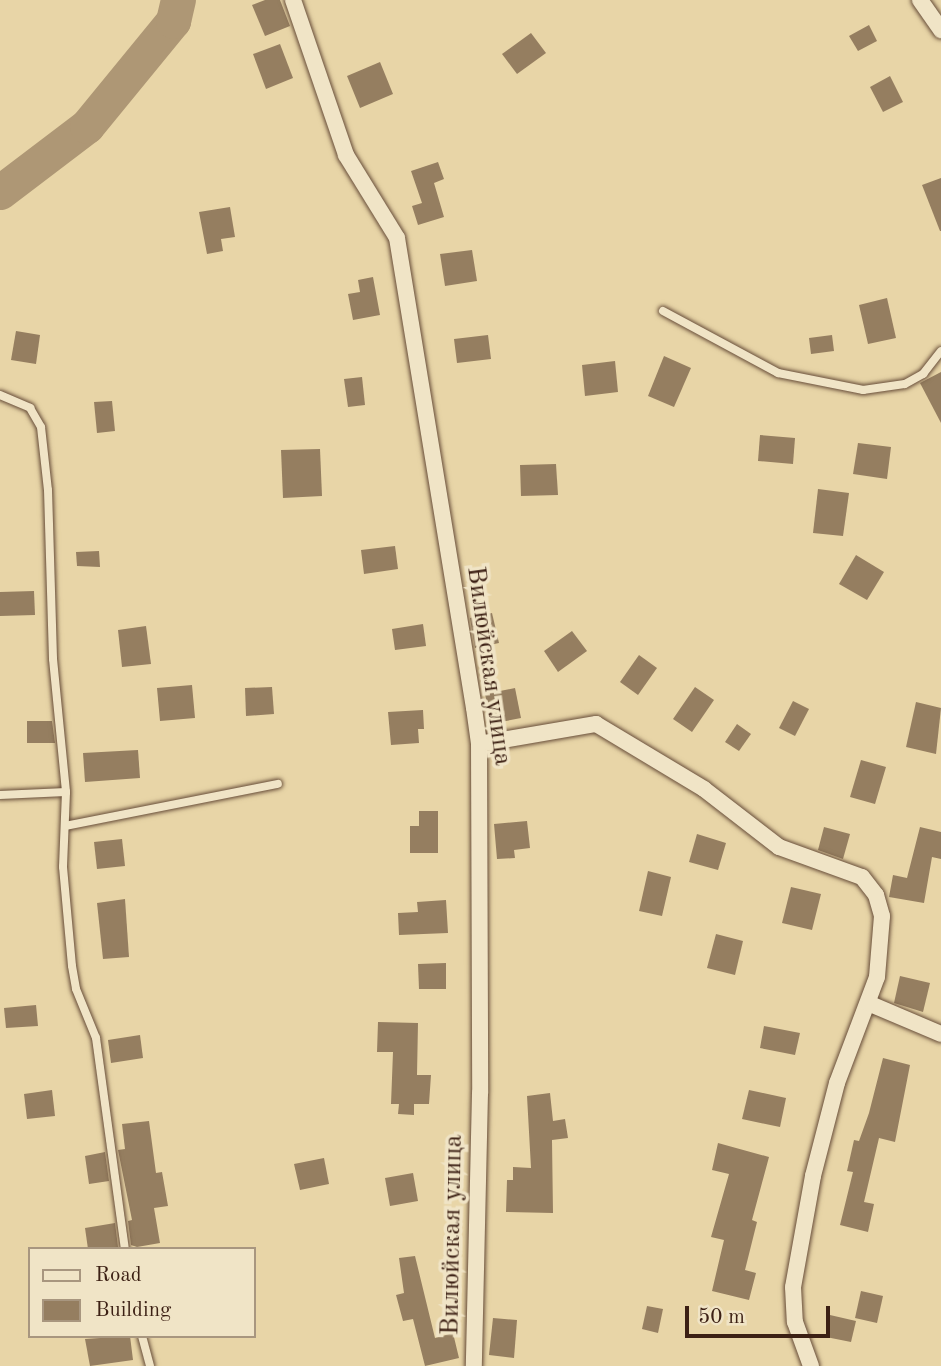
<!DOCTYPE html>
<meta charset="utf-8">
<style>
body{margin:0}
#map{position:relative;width:941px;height:1366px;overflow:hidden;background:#e8d5a7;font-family:"Old Standard TT",serif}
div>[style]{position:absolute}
.river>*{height:35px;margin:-17.5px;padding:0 17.5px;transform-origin:17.5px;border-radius:17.5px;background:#ae9775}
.building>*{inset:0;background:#957e60}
.roads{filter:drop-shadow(0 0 2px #674d39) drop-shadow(0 0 2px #674d39)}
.lane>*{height:8px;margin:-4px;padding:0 4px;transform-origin:4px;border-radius:4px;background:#f0e4c6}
.street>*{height:16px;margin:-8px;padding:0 8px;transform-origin:8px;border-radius:8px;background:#f0e4c6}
span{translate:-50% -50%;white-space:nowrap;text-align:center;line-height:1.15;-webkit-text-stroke:7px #f0e4c6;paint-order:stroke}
.street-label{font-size:26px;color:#3c2014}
.legend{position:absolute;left:28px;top:1247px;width:228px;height:91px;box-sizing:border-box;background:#f0e4c6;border:2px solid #a8967f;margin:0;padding:9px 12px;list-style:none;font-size:21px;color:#3c2014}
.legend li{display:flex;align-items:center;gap:14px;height:35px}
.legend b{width:35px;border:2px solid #a8967f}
.scale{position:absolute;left:685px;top:1306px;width:145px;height:32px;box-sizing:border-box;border:4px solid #3c2014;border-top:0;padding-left:9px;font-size:21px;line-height:24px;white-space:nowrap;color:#3c2014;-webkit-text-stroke:5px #f0e4c6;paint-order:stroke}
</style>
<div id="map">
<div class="river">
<div style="left:0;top:192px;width:109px;rotate:-37.2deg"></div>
<div style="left:87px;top:126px;width:136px;rotate:-50.7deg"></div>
<div style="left:173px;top:21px;width:22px;rotate:-77deg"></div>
</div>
<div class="building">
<div style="clip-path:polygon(265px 0,280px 0,290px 26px,265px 36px,252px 5px)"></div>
<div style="clip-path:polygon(869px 25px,877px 41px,858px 51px,849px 36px)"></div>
<div style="clip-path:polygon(531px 33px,546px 53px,517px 74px,502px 54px)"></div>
<div style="clip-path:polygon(280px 44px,293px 78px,266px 89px,253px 54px)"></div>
<div style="clip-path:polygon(380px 62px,393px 94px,360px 108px,347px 76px)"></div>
<div style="clip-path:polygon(890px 76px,903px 102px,883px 112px,870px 87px)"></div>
<div style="clip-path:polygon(438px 162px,444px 179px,434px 183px,444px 217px,418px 225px,412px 206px,422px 203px,411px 171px)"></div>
<div style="clip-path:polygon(941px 178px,941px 231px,940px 231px,922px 185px)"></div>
<div style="clip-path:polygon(230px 207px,235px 237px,221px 239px,223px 251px,207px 254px,199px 212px)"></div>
<div style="clip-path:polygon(472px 250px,477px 281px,445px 286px,440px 254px)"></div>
<div style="clip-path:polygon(373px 277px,380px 315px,353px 320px,348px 294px,360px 292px,358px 280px)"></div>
<div style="clip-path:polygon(887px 298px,896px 338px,868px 344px,859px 305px)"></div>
<div style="clip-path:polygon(16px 331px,40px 335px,36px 364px,11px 360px)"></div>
<div style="clip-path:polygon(488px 335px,491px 359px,457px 363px,454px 339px)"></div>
<div style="clip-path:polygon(832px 335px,834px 351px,811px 354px,809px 338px)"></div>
<div style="clip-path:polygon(664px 356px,691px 368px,674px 407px,648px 396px)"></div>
<div style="clip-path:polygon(615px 361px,618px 392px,585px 396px,582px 365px)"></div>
<div style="clip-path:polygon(941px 372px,941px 423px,920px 383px)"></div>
<div style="clip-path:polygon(362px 377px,365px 405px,348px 407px,344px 379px)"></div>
<div style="clip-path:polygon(112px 401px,115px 431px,97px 433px,94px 402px)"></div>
<div style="clip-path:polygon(760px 435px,795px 438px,793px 464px,758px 461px)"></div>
<div style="clip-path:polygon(858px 443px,891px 447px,887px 479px,853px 474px)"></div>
<div style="clip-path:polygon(320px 449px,322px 496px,283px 498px,281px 450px)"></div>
<div style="clip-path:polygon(556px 464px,558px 495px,521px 496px,520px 465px)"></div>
<div style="clip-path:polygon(818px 489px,849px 493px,843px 536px,813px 533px)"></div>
<div style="clip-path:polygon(395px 546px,398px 569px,364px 574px,361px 550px)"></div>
<div style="clip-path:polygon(99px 551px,100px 567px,77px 566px,76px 552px)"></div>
<div style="clip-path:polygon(856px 555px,884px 572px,867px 600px,839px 584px)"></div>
<div style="clip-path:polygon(34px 591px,35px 615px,0 616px,0 592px)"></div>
<div style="clip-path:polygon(492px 613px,499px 643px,475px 648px,470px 618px)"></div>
<div style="clip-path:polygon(423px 624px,426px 646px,395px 650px,392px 629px)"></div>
<div style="clip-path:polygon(146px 626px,151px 664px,122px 667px,118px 630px)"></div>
<div style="clip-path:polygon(572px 631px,587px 651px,558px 672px,544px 651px)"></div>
<div style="clip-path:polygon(639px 655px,657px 668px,638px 695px,620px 682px)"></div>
<div style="clip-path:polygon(192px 685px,195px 718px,160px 721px,157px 688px)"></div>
<div style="clip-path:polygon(272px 687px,274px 714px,246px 716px,245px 688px)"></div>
<div style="clip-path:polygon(695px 687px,714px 700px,692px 732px,673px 719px)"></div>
<div style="clip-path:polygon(515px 688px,521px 718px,491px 724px,485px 694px)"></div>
<div style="clip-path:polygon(793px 701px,809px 709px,795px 736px,779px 728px)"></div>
<div style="clip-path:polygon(916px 702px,941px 708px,936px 754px,906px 747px)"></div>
<div style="clip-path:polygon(423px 710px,424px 729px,418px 729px,419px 743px,391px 745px,388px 712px)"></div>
<div style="clip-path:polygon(27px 721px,52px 721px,55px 743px,27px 743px)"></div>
<div style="clip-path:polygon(737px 724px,751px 734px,739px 751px,725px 742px)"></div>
<div style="clip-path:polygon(138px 750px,140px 778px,85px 782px,83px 753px)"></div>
<div style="clip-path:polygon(861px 760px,886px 767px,875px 804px,850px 797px)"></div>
<div style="clip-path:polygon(419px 811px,438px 811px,438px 853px,410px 853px,410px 826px,419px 826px)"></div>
<div style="clip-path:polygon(527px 821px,530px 848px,514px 850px,515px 858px,497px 859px,494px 824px)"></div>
<div style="clip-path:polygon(824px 827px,850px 834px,843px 859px,818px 850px)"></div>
<div style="clip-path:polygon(920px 827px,941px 832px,941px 859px,932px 857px,924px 903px,889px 897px,893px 875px,907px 878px)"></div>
<div style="clip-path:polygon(697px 834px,726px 843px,718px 870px,689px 862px)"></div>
<div style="clip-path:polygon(122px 839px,125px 866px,97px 869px,94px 842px)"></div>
<div style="clip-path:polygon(648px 871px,671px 877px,662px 916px,639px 911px)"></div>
<div style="clip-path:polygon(791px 887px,821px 894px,812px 930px,782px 923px)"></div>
<div style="clip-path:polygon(125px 899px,129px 957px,103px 959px,97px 903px)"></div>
<div style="clip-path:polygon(446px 900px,448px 933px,399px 935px,398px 913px,418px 912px,417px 902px)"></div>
<div style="clip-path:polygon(716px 934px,743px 941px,735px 975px,707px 968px)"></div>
<div style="clip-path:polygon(446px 963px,446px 989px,419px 989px,418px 964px)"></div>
<div style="clip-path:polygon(900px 976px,930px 983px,923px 1012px,894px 1003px)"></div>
<div style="clip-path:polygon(36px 1005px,38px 1026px,6px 1028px,4px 1008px)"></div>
<div style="clip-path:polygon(378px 1022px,418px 1023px,417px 1075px,431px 1075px,429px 1104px,414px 1104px,414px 1115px,398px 1114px,399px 1104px,391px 1104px,393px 1052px,377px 1052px)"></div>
<div style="clip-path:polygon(764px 1026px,800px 1033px,795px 1055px,760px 1048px)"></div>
<div style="clip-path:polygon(140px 1035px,143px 1058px,111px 1063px,108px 1040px)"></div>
<div style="clip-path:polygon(883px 1058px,910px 1065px,895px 1142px,879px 1138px,864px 1202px,874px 1204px,868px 1232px,840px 1225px,853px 1172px,847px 1171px,854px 1140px,859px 1141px,869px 1113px)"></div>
<div style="clip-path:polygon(52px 1090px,55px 1116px,27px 1119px,24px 1094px)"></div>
<div style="clip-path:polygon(749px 1090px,786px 1098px,780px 1127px,742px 1119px)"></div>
<div style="clip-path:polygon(550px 1093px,553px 1121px,565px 1119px,568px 1138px,552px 1140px,553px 1213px,506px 1212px,507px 1180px,513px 1180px,513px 1167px,531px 1168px,527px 1096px)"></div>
<div style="clip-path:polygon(149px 1121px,156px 1173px,162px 1172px,168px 1206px,154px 1208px,160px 1243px,137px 1247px,131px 1245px,128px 1221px,132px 1220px,118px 1150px,125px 1149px,122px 1124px)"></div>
<div style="clip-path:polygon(718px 1143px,769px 1157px,752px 1220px,757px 1222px,745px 1270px,756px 1273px,749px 1300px,712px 1291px,724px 1240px,711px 1237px,729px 1174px,712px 1170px)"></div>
<div style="clip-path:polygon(105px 1152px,109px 1181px,89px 1184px,85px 1156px)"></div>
<div style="clip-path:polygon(324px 1158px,329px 1184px,300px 1190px,294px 1164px)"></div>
<div style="clip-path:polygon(413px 1173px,418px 1201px,390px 1206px,385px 1178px)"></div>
<div style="clip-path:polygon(115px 1223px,118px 1247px,88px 1249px,85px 1228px)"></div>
<div style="clip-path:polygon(415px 1256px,435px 1338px,453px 1333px,459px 1358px,425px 1366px,413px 1319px,403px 1321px,396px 1295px,404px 1293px,399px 1258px)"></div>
<div style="clip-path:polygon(861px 1291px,883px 1296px,877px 1323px,855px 1318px)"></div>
<div style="clip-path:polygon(647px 1306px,663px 1309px,658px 1333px,642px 1329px)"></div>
<div style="clip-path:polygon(830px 1315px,856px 1321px,851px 1342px,826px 1337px)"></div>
<div style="clip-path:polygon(493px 1318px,517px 1320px,514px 1358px,489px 1355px)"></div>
<div style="clip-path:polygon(130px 1336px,133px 1360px,90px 1366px,85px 1339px)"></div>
</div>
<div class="roads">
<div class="lane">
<div style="left:663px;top:311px;width:131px;rotate:28.3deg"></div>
<div style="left:778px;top:373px;width:87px;rotate:11.3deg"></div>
<div style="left:863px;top:390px;width:42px;rotate:-8.1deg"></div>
<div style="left:905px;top:384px;width:21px;rotate:-29deg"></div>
<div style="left:923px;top:374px;width:29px;rotate:-52deg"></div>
<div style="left:0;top:395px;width:33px;rotate:23deg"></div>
<div style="left:30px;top:408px;width:22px;rotate:60deg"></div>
<div style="left:41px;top:427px;width:63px;rotate:83.7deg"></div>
<div style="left:48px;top:490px;width:169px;rotate:88.3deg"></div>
<div style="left:53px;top:659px;width:134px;rotate:84.4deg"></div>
<div style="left:66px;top:792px;width:75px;rotate:92.3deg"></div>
<div style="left:63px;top:867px;width:99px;rotate:84.8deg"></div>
<div style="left:72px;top:966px;width:23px;rotate:80deg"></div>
<div style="left:76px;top:989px;width:53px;rotate:67.8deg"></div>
<div style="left:96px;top:1038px;width:213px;rotate:82.2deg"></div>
<div style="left:0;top:795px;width:66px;rotate:-2.6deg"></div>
<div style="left:65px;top:826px;width:217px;rotate:-11.2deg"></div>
<div style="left:142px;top:1336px;width:31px;rotate:75deg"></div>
</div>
<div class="street">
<div style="left:293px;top:0;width:164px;rotate:71.1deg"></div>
<div style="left:346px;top:155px;width:97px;rotate:58.4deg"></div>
<div style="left:397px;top:238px;width:476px;rotate:80.7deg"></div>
<div style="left:474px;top:708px;width:36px;rotate:82deg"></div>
<div style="left:479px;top:744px;width:349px;rotate:89.8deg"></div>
<div style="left:480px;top:1093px;width:273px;rotate:91.3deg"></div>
<div style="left:920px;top:0;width:37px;rotate:55deg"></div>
<div style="left:479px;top:744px;width:119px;rotate:-9.7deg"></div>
<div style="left:596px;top:724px;width:126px;rotate:31deg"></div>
<div style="left:704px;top:789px;width:95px;rotate:37.7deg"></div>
<div style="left:779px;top:847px;width:88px;rotate:19.9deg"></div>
<div style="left:862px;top:877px;width:23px;rotate:52deg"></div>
<div style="left:876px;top:895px;width:22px;rotate:74deg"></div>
<div style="left:882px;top:916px;width:61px;rotate:94.7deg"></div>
<div style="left:877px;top:977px;width:113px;rotate:110.7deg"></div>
<div style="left:837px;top:1083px;width:96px;rotate:104.5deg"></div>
<div style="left:813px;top:1176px;width:113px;rotate:100.2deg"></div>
<div style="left:793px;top:1287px;width:35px;rotate:87deg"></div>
<div style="left:795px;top:1322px;width:47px;rotate:70deg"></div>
<div style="left:868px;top:1003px;width:79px;rotate:23deg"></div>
</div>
</div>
<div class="street-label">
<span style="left:488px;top:666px;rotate:82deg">Вилюйская улица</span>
<span style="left:453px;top:1235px;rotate:-89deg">Вилюйская улица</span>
</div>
<ul class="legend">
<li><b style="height:9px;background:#f0e4c6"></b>Road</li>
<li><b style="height:19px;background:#957e60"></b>Building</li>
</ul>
<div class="scale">50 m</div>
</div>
